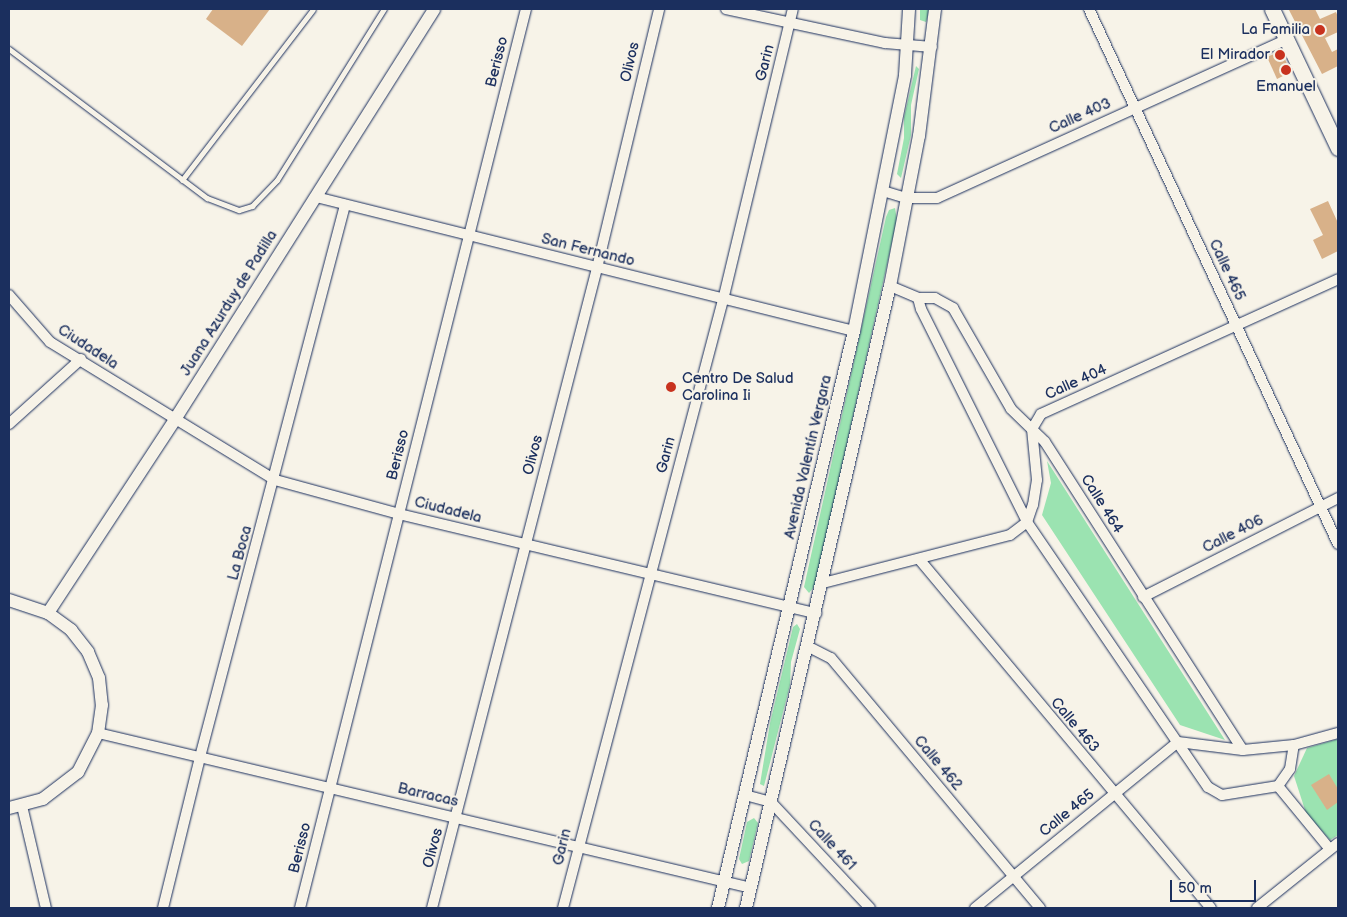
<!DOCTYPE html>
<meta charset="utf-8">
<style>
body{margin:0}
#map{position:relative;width:1347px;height:917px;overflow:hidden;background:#f7f3e8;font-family:"Balsamiq Sans",sans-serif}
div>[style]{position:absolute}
.green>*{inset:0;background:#9be3b1}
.building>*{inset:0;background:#d8b189}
.roads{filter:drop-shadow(0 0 1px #1b2f5e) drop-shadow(0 0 1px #1b2f5e)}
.service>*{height:5px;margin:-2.5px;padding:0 2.5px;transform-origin:2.5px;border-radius:2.5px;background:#f7f3e8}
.minor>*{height:10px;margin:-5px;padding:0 5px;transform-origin:5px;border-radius:5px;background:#f7f3e8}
.tertiary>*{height:12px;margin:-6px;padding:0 6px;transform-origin:6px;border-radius:6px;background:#f7f3e8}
.primary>*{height:15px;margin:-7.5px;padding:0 7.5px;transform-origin:7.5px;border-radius:7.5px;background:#f7f3e8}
.dots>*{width:14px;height:14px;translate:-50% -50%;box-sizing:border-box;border:2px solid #f7f3e8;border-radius:50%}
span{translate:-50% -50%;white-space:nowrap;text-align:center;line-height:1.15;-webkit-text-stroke:4px #f7f3e8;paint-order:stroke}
.poi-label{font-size:15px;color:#1b2f5e}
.right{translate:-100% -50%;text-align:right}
.left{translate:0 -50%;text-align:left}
.street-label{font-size:15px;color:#1b2f5e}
.frame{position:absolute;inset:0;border:10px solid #1b2f5e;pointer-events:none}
.scale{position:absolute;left:1170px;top:880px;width:86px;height:22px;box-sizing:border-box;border:2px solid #1b2f5e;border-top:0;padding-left:6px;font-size:15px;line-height:18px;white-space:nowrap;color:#1b2f5e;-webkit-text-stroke:4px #f7f3e8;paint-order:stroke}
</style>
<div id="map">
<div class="green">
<div style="clip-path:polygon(920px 9px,930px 9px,926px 22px,920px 20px)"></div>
<div style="clip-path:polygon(916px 66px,919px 69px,911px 105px,911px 135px,901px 178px,897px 174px,904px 138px,904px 117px)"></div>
<div style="clip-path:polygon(895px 208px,897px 220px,815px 586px,809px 593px,804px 587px,886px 217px,889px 210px)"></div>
<div style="clip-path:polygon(1047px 461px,1225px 740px,1180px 725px,1042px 515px,1051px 483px)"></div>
<div style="clip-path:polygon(797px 624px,800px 629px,791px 662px,790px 685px,764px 786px,760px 784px,770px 723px,793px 627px)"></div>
<div style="clip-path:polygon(1338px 739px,1338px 835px,1330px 840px,1306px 813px,1294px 776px,1307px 748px)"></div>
<div style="clip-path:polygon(754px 818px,758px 823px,749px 861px,742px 864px,739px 859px,747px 822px)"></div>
</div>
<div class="building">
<div style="clip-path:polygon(213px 9px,270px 9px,242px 46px,206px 19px)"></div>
<div style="clip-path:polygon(1315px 9px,1320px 19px,1336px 12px,1338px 17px,1338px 32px,1325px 38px,1332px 52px,1338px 49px,1338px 66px,1322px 74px,1289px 10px)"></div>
<div style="clip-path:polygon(1281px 51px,1291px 72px,1277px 79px,1267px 57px)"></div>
<div style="clip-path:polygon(1328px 201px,1338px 223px,1338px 251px,1322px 259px,1313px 240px,1323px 235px,1310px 209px)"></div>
<div style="clip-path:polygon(1329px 774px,1338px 789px,1338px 802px,1327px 810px,1311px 785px)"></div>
</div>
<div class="roads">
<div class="service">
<div style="left:9px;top:49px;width:248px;rotate:37deg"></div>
<div style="left:207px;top:198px;width:34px;rotate:21deg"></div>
<div style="left:239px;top:210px;width:14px;rotate:-17deg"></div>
<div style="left:252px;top:206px;width:36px;rotate:-46deg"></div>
<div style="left:277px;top:180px;width:202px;rotate:-58deg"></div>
<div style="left:182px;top:180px;width:215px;rotate:-52.5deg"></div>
</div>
<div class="minor">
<div style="left:726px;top:9px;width:163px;rotate:12.1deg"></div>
<div style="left:885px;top:43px;width:47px;rotate:4.9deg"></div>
<div style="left:1089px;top:9px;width:590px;rotate:65.04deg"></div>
<div style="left:883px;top:191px;width:24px;rotate:17deg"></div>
<div style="left:906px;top:198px;width:31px"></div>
<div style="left:937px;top:198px;width:382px;rotate:-24.4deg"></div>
<div style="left:316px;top:197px;width:554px;rotate:13.99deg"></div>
<div style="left:890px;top:286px;width:30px;rotate:23deg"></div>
<div style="left:918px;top:298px;width:17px"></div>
<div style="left:935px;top:298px;width:21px;rotate:29deg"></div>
<div style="left:953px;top:308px;width:116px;rotate:60.1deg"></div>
<div style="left:1011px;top:409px;width:47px;rotate:44.1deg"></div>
<div style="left:1045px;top:442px;width:366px;rotate:57.3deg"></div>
<div style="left:9px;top:295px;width:62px;rotate:48.9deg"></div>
<div style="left:50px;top:342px;width:264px;rotate:31.5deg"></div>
<div style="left:275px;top:480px;width:129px;rotate:15.3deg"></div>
<div style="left:399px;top:514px;width:429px;rotate:13.4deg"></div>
<div style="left:918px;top:298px;width:11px;rotate:75deg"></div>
<div style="left:921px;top:309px;width:238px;rotate:63.5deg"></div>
<div style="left:1027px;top:522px;width:321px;rotate:55.7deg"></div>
<div style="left:1208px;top:787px;width:16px;rotate:30deg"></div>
<div style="left:1222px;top:795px;width:57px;rotate:-9.1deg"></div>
<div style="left:1278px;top:786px;width:21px;rotate:-55deg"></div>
<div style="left:1290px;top:769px;width:24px;rotate:-81deg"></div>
<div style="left:9px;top:424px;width:97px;rotate:-42.1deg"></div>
<div style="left:919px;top:559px;width:455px;rotate:50.1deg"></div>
<div style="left:823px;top:583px;width:193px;rotate:-14.4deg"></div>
<div style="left:1010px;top:535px;width:21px;rotate:-37deg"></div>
<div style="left:1027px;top:522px;width:18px;rotate:-71deg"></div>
<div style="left:1033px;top:505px;width:25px;rotate:-81deg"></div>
<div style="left:1037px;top:480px;width:51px;rotate:-95.6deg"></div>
<div style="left:1032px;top:429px;width:17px;rotate:-59deg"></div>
<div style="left:1041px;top:414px;width:326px;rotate:-24.4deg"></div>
<div style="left:1143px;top:597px;width:219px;rotate:-26.9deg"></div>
<div style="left:807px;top:646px;width:27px;rotate:27deg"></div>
<div style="left:831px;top:658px;width:326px;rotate:50.1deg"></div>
<div style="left:98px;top:733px;width:671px;rotate:13.35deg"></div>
<div style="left:1178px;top:742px;width:65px;rotate:7deg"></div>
<div style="left:1243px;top:750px;width:51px;rotate:-5.6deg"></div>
<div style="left:1294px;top:745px;width:46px;rotate:-15.3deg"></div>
<div style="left:1278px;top:786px;width:80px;rotate:50.6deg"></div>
<div style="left:745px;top:795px;width:27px;rotate:15deg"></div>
<div style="left:771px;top:802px;width:145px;rotate:47deg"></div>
<div style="left:22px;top:806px;width:105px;rotate:76.8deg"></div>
<div style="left:163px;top:908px;width:155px;rotate:-76.2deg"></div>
<div style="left:200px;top:757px;width:571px;rotate:-75.28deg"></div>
<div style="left:300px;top:908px;width:927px;rotate:-75.89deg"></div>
<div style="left:432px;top:908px;width:661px;rotate:-75.54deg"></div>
<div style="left:597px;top:268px;width:266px;rotate:-76.5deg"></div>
<div style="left:563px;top:908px;width:629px;rotate:-75.26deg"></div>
<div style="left:723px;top:300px;width:299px;rotate:-76.5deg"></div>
<div style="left:975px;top:908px;width:262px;rotate:-39.3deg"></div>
<div style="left:1257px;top:908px;width:104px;rotate:-38.7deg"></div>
</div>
<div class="tertiary">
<div style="left:9px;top:600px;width:41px;rotate:18.4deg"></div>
<div style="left:48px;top:613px;width:29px;rotate:36deg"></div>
<div style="left:71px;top:630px;width:28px;rotate:52deg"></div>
<div style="left:88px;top:652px;width:28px;rotate:67deg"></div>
<div style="left:99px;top:678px;width:27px;rotate:84deg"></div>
<div style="left:102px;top:705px;width:28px;rotate:98deg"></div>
<div style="left:98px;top:733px;width:44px;rotate:117.1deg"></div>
<div style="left:78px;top:772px;width:44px;rotate:142.4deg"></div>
<div style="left:43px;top:799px;width:35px;rotate:165deg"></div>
<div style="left:48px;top:613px;width:230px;rotate:-56.7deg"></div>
<div style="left:174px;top:421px;width:487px;rotate:-57.7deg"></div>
<div style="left:718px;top:908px;width:593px;rotate:-76.74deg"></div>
<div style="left:854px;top:331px;width:261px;rotate:-78.7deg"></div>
<div style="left:905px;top:75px;width:66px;rotate:-86.5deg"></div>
<div style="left:746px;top:908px;width:638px;rotate:-76.97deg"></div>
<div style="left:890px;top:286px;width:153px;rotate:-79.1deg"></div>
<div style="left:919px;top:136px;width:128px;rotate:-82.8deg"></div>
</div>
<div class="primary">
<div style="left:1272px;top:9px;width:154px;rotate:64.6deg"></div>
</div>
</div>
<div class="dots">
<div style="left:1320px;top:30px;background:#c8321e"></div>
<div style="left:1280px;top:55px;background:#c8321e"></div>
<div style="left:1286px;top:70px;background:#c8321e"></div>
<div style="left:671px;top:387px;background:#c8321e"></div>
</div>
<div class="poi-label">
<span class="right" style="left:1310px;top:30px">La Familia</span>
<span class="right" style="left:1270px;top:55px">El Mirador</span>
<span style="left:1286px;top:87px">Emanuel</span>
<span class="left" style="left:682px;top:387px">Centro De Salud<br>Carolina Ii</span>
</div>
<div class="street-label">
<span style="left:497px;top:62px;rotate:-76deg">Berisso</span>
<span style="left:630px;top:62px;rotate:-77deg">Olivos</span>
<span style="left:765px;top:63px;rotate:-76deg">Garin</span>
<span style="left:1080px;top:116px;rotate:-24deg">Calle 403</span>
<span style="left:588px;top:250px;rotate:14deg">San Fernando</span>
<span style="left:1227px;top:270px;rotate:65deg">Calle 465</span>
<span style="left:229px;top:303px;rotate:-58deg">Juana Azurduy de Padilla</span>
<span style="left:88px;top:347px;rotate:33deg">Ciudadela</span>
<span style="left:1076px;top:382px;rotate:-24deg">Calle 404</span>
<span style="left:398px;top:455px;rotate:-76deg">Berisso</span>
<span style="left:533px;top:455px;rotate:-75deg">Olivos</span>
<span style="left:666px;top:455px;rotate:-75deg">Garin</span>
<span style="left:808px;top:457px;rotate:-77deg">Avenida Valentín Vergara</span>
<span style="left:1102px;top:504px;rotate:58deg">Calle 464</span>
<span style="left:448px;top:510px;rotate:14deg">Ciudadela</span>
<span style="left:1233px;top:534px;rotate:-27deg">Calle 406</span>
<span style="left:240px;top:553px;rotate:-75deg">La Boca</span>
<span style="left:1075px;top:725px;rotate:50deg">Calle 463</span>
<span style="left:938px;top:763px;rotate:50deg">Calle 462</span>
<span style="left:428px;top:795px;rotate:13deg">Barracas</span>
<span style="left:1067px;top:813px;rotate:-39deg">Calle 465</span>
<span style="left:832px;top:845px;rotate:47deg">Calle 461</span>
<span style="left:562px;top:847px;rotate:-76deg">Garin</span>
<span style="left:300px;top:848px;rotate:-76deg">Berisso</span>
<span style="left:433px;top:848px;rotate:-75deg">Olivos</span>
</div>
<div class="frame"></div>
<div class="scale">50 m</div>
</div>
